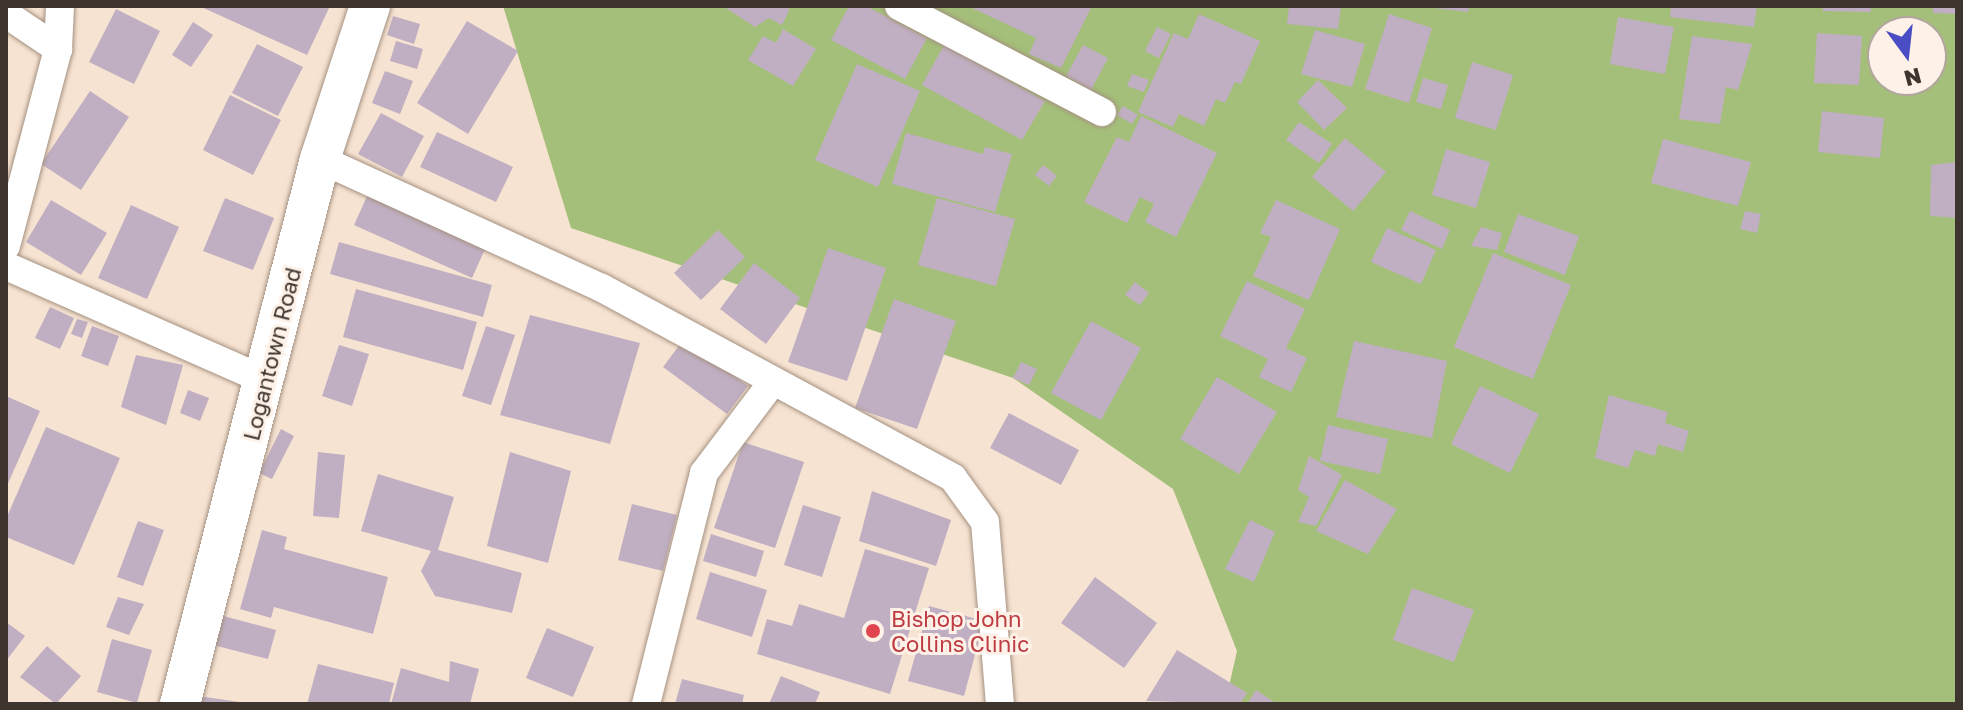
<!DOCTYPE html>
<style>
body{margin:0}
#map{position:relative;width:1963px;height:710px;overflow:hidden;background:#f7e3d1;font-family:"Golos Text",sans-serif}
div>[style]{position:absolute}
.green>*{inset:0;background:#a4bf79}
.building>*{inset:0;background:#c0afc2}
.roads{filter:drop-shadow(0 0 2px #a49181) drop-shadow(0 0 2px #a49181)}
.street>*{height:28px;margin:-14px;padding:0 14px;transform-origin:14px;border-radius:14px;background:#fff}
.secondary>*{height:40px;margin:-20px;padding:0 20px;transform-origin:20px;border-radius:20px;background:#fff}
.dots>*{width:22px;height:22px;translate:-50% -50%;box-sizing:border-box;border:4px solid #fef1e7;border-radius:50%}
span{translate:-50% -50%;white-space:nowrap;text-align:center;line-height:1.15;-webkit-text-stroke:6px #fef1e7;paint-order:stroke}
.street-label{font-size:22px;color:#3d352e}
.health-label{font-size:22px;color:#be3a42}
.left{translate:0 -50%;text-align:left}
.frame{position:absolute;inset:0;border:8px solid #3d352e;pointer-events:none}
.north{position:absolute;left:1867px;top:16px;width:80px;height:80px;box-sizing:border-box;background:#fef1e7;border:2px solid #b1a69d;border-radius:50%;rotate:165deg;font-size:22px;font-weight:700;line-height:32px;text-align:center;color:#3d352e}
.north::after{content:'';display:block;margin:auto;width:28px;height:36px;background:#4a4dc3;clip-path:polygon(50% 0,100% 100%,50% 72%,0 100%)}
</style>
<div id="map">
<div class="green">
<div style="clip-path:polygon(evenodd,503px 6px,1957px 6px,1957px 704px,1225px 704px,1237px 651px,1173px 489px,1013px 378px,571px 228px,503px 6px,1883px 32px,1931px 32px,1931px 80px,1883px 80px,1883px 32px)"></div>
</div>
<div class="building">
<div style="clip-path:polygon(199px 6px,330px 6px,307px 55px)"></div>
<div style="clip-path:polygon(723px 6px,788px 6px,789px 11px,782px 25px,769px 18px,755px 27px)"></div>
<div style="clip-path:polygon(849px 6px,866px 6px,927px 38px,905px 79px,831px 40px)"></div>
<div style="clip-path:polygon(968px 6px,1092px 6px,1061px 68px,1029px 54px,1036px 38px)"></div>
<div style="clip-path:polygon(1289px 6px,1341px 6px,1338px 29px,1287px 24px)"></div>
<div style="clip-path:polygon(1417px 6px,1469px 6px,1468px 12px)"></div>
<div style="clip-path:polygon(1671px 6px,1757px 6px,1754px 27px,1670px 17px)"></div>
<div style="clip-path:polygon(1823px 6px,1871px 6px,1871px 12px,1823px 11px)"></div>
<div style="clip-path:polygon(1933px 6px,1957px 6px,1957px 14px,1933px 13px)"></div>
<div style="clip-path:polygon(116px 9px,160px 31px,134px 84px,89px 62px)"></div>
<div style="clip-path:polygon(1199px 14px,1260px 41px,1241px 84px,1235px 82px,1225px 103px,1216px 99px,1204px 126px,1179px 114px,1173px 127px,1138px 112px,1174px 33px,1188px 39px)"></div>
<div style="clip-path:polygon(1389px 14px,1432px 28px,1409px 103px,1365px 89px)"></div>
<div style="clip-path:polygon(393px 16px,420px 24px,414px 44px,387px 35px)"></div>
<div style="clip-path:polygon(1618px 17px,1674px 27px,1665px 74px,1610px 64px)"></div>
<div style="clip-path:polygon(467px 21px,518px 51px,468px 134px,417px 103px)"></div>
<div style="clip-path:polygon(193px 22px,213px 35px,191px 67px,172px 55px)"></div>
<div style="clip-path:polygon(1157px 27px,1171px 34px,1159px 58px,1145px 51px)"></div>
<div style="clip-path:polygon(783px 29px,816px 49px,793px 86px,748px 60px,763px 36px,776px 43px)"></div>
<div style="clip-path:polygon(1315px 30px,1365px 44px,1352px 87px,1301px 74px)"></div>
<div style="clip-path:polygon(1817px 33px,1862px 36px,1859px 85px,1814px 83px)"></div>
<div style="clip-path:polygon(1692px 36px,1752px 44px,1738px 90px,1726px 87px,1720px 124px,1679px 119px)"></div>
<div style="clip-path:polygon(396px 41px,423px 49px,417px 69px,390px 61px)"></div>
<div style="clip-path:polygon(257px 44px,303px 67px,278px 116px,232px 93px)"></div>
<div style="clip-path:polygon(944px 45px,1045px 101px,1022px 140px,922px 85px)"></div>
<div style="clip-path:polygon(1083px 45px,1108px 58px,1091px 90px,1066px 76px)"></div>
<div style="clip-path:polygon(1472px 62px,1513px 75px,1496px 130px,1455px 118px)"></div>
<div style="clip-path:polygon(857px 64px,920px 91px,878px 187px,815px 160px)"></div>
<div style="clip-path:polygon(385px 71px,413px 81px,400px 114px,372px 103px)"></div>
<div style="clip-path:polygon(1132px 74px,1149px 80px,1144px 92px,1127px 86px)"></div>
<div style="clip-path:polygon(1423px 78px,1448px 85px,1441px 109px,1416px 102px)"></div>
<div style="clip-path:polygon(1318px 80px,1347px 108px,1324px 130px,1297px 102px)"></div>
<div style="clip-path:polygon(90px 91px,129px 117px,81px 190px,41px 164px)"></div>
<div style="clip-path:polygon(230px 95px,281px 120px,253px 175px,203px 150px)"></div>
<div style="clip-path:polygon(1123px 106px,1138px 115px,1132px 124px,1117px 115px)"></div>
<div style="clip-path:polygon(1822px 111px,1884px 118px,1880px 158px,1818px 152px)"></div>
<div style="clip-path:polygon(381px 113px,424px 136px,402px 177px,358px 154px)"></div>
<div style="clip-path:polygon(1141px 116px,1217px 153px,1176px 237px,1145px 222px,1154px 204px,1140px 197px,1127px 223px,1084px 202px,1117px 137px,1129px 142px)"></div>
<div style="clip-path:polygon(1299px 122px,1332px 144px,1319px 163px,1286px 140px)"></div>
<div style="clip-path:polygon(437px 132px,513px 167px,496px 202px,420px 167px)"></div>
<div style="clip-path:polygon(906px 133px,983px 154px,985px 147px,1012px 154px,995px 212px,892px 184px)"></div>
<div style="clip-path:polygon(1345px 138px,1386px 172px,1353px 211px,1312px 177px)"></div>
<div style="clip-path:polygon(1663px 139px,1751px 162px,1738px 206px,1651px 183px)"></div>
<div style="clip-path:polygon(1446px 149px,1490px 162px,1476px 208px,1432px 195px)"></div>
<div style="clip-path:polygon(1957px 162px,1957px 218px,1930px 216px,1931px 165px)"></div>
<div style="clip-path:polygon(1043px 165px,1057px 176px,1049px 186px,1035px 175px)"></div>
<div style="clip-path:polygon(368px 194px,486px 247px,472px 278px,354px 225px)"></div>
<div style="clip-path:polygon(225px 198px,274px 218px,253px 270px,203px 251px)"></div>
<div style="clip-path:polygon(937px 198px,1015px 219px,996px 286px,918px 265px)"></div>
<div style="clip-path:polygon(51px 200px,107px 233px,81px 275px,26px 242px)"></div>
<div style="clip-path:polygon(1276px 200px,1340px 229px,1309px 300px,1253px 276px,1271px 237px,1260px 233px)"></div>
<div style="clip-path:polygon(131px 205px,179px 227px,147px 299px,98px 278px)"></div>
<div style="clip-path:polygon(1410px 211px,1450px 230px,1442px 249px,1401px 230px)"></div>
<div style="clip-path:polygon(1745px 211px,1761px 214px,1757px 233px,1740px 229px)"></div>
<div style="clip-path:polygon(1518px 214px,1579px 236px,1565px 275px,1504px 252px)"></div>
<div style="clip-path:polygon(1481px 227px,1502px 233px,1497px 250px,1471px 246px)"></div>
<div style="clip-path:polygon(1387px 228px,1436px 250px,1421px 284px,1371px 262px)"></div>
<div style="clip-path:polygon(718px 230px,745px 257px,701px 300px,674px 273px)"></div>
<div style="clip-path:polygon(339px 242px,492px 285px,483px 317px,330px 274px)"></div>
<div style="clip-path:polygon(828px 248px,886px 268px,847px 381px,788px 362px)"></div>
<div style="clip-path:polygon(1493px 253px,1571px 285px,1533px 379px,1454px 347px)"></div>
<div style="clip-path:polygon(754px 263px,800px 298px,766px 344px,720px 309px)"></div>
<div style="clip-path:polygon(1247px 281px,1305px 309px,1286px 348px,1307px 358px,1291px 392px,1259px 377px,1268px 359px,1220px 336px)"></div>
<div style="clip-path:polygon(1135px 282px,1149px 293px,1140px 305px,1125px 295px)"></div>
<div style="clip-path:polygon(356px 289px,477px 322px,463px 370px,343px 337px)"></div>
<div style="clip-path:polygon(894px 299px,956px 321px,917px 429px,855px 408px)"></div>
<div style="clip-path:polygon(50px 307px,74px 318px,60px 349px,35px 338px)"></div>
<div style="clip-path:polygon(530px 315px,640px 343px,610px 444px,500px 415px)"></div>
<div style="clip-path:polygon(77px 319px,88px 322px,82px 338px,71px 334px)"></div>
<div style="clip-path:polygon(1091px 321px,1141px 348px,1101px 420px,1051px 393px)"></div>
<div style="clip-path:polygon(92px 326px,119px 336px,108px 366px,81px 356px)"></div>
<div style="clip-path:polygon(486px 326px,515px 335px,491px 405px,462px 396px)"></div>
<div style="clip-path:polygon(684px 339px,748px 386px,727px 414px,663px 367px)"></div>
<div style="clip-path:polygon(1354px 341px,1447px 361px,1432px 438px,1336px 417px)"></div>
<div style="clip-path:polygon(339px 345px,369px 354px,352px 406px,322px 396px)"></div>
<div style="clip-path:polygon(136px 355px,183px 365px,166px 425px,121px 407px)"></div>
<div style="clip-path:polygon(1021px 362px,1037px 369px,1029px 385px,1013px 378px)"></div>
<div style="clip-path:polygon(1217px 377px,1277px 412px,1239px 474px,1180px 439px)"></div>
<div style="clip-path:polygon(1480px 386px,1539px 414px,1510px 473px,1451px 444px)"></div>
<div style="clip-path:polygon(188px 390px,209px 398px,200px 421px,180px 413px)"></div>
<div style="clip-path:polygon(1609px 395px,1668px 412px,1665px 423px,1689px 431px,1683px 452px,1658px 444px,1655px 456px,1635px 450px,1628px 468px,1595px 458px)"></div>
<div style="clip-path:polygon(6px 396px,40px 411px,6px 488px)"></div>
<div style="clip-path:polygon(1009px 413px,1079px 450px,1061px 485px,990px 448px)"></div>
<div style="clip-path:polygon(1328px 425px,1388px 439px,1380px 474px,1320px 461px)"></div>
<div style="clip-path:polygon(46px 427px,120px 458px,74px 565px,6px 537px,6px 519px)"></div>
<div style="clip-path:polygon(281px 429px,294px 436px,272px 479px,259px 473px)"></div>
<div style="clip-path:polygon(743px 442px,804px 462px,775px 548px,714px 528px)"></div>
<div style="clip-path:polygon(318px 452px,345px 455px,339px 518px,313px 516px)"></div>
<div style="clip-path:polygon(510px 452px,571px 471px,548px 563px,487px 546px)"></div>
<div style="clip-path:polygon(1309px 456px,1342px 475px,1316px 526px,1298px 522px,1309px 497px,1298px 490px)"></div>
<div style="clip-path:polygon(378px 474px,454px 497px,438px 550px,522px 573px,512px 613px,435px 596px,421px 571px,431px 551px,361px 531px)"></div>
<div style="clip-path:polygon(1345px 480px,1397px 509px,1368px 554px,1316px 531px)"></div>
<div style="clip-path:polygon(872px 491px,951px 520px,936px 566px,859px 541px)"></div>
<div style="clip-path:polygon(632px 504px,677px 515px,663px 571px,618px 560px)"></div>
<div style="clip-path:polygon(803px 505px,841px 517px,822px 577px,784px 565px)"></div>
<div style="clip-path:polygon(1250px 520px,1275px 532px,1254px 582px,1225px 569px)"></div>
<div style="clip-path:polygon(138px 521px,164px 530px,143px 586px,117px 577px)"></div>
<div style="clip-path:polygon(262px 530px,287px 537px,284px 549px,388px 577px,373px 634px,274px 607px,271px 618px,240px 609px)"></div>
<div style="clip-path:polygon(711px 534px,764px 551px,756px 577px,703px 561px)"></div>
<div style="clip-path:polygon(865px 549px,929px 568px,890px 694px,757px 654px,767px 619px,792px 626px,799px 604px,844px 618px)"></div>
<div style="clip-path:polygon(710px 572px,767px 590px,752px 637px,696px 619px)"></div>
<div style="clip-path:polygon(1095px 577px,1157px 623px,1124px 668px,1061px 623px)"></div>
<div style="clip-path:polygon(1412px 588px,1474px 610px,1454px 662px,1393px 640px)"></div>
<div style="clip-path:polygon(118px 597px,144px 604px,129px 635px,106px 627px)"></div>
<div style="clip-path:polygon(929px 606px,984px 621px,964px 696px,908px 681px)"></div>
<div style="clip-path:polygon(220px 615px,276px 630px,268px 659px,213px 645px)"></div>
<div style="clip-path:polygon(6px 622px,25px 636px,6px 661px)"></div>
<div style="clip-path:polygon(547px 628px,594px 647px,573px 697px,526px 678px)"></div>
<div style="clip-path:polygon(112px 639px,152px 650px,137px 703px,97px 692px)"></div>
<div style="clip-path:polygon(47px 646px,81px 676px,56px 704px,20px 677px)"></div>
<div style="clip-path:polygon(1177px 650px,1247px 693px,1240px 704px,1146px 701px)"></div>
<div style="clip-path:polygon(450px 661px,479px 669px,470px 704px,391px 704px,401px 668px,449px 682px)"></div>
<div style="clip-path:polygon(318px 664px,394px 683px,389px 704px,307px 704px)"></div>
<div style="clip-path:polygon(781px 676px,820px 692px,815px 704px,769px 704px)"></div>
<div style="clip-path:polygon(682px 679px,744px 695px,742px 704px,675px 704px)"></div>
<div style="clip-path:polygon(1256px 690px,1277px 704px,1247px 704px)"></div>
<div style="clip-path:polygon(199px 696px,239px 702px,239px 704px,198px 704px)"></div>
</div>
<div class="roads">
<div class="street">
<div style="left:899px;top:6px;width:229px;rotate:27.6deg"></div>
<div style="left:6px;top:14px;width:63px;rotate:33.9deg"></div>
<div style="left:320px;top:159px;width:310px;rotate:24.6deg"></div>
<div style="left:602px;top:288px;width:399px;rotate:28.4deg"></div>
<div style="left:953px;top:478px;width:54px;rotate:54deg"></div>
<div style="left:985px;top:522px;width:183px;rotate:85.3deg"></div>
<div style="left:6px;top:246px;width:204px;rotate:-75.2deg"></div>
<div style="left:58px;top:49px;width:43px;rotate:-87.3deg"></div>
<div style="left:6px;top:266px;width:285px;rotate:23.8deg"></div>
<div style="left:646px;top:704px;width:238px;rotate:-75.9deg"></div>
<div style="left:704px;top:473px;width:111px;rotate:-53deg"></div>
</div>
<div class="secondary">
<div style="left:180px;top:704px;width:563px;rotate:-75.59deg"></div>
<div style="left:320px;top:159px;width:161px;rotate:-71.9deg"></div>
</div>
</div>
<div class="dots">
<div style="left:873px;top:631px;background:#e0444e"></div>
</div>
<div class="street-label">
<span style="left:272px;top:354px;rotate:-76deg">Logantown Road</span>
</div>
<div class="health-label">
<span class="left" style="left:891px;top:631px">Bishop John<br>Collins Clinic</span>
</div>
<div class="frame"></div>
<div class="north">N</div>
</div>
